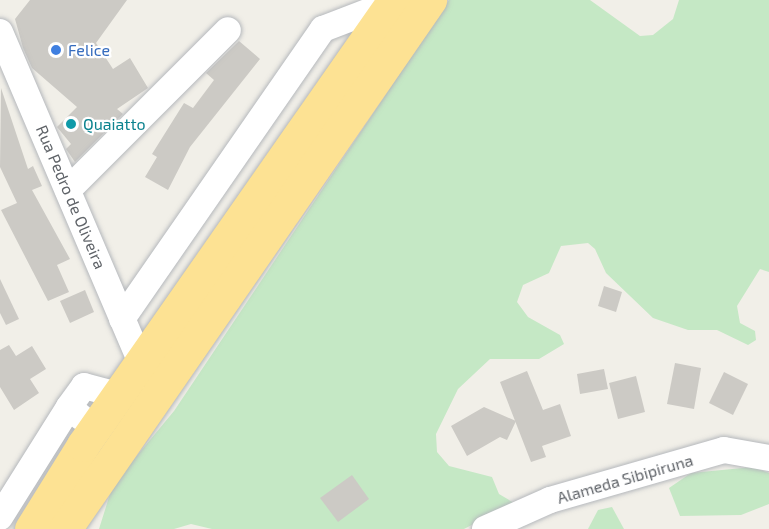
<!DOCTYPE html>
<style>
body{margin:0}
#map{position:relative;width:769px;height:529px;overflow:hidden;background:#f1efe8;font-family:"Exo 2",sans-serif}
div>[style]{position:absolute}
.green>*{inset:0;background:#c5e8c5}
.building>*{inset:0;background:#cccac5}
.roads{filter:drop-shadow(0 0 2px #b5b8bc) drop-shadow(0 0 2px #b5b8bc)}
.minor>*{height:26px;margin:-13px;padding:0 13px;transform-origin:13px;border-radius:13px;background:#fff}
.highway>*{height:33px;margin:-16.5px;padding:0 16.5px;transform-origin:16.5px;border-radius:16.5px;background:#fde293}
.dots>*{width:16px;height:16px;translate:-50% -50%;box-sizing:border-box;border:3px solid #fff;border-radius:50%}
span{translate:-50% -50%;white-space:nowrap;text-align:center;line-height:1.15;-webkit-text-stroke:4.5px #fff;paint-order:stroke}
.shop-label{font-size:16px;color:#366cbe}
.left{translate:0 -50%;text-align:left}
.culture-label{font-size:16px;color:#0d838f}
.street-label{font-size:16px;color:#5f6368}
</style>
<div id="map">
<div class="green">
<div style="clip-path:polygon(449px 0,590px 0,640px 36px,653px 35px,673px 19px,679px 0,769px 0,769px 272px,760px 269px,737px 306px,740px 323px,755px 331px,756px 340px,748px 345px,717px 330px,688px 330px,653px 318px,606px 273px,595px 249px,588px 243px,561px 246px,549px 273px,523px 285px,517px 302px,528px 317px,560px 335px,564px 344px,539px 359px,490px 359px,458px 389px,436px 434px,437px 452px,449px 466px,492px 477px,499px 494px,514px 503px,464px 529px,212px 529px,191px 524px,174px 529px,99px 529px,110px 494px,126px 469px,174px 411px)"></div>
<div style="clip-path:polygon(753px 467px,769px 473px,769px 504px,741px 515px,680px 516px,669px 488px,691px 473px)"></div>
<div style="clip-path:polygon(612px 507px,624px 529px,588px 529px,598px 510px)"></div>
</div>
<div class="building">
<div style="clip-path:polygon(30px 0,127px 0,96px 43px,113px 69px,130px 58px,148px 88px,117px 109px,123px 114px,75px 162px,66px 149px,71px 144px,57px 127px,77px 107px,32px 68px,23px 48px,15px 19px)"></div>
<div style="clip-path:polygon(239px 41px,260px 59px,190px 147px,168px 190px,145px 177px,157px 157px,152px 154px,184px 103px,193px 108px,214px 80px,206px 73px)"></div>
<div style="clip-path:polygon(1px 88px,28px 169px,33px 166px,42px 186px,32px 190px,70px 259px,57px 265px,69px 292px,48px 301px,1px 210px,17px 203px,0 167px)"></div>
<div style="clip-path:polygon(0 279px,19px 319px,6px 325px,0 313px)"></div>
<div style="clip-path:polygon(604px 286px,622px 292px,616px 312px,598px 306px)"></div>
<div style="clip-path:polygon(85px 290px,94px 312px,70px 323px,60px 301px)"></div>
<div style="clip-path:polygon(9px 345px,16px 356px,32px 346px,46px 369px,30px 379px,39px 393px,14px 410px,0 387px,0 350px)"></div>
<div style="clip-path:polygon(675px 363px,701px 368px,694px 409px,667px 404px)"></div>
<div style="clip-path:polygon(604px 369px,608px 389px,580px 394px,577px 374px)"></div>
<div style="clip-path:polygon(527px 371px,543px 410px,560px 404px,571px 436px,542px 446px,546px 457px,531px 462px,500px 382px)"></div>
<div style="clip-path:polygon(724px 372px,748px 384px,733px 415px,709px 403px)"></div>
<div style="clip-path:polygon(636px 376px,645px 412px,618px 419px,609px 383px)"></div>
<div style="clip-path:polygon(484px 407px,516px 421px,507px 440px,500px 437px,467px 456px,451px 426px)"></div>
<div style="clip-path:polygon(352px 475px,369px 499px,338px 522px,320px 498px)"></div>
</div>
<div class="roads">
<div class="minor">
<div style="left:0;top:32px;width:360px;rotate:66.9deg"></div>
<div style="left:68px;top:190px;width:226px;rotate:-45deg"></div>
<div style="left:122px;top:319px;width:353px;rotate:-55.3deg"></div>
<div style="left:323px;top:29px;width:75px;rotate:-21.1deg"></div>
<div style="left:82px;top:418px;width:17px;rotate:-140deg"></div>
<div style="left:69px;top:407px;width:26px;rotate:-54deg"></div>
<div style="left:84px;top:386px;width:35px;rotate:15deg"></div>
<div style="left:0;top:517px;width:130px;rotate:-57.9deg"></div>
<div style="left:485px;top:529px;width:71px;rotate:-24deg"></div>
<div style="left:550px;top:500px;width:181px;rotate:-16deg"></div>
<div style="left:724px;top:450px;width:46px;rotate:10.1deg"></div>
</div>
<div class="highway">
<div style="left:31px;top:529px;width:99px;rotate:-58.2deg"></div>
<div style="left:83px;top:445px;width:543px;rotate:-55.05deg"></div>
<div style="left:65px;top:529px;width:643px;rotate:-55.4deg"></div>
</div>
</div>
<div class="dots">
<div style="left:56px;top:50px;background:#3f7fe0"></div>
<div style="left:71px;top:124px;background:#0f9aa8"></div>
</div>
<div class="shop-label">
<span class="left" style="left:68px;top:50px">Felice</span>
</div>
<div class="culture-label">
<span class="left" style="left:83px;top:124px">Quaiatto</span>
</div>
<div class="street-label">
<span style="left:71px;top:197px;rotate:67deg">Rua Pedro de Oliveira</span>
<span style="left:625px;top:479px;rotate:-16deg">Alameda Sibipiruna</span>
</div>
</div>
